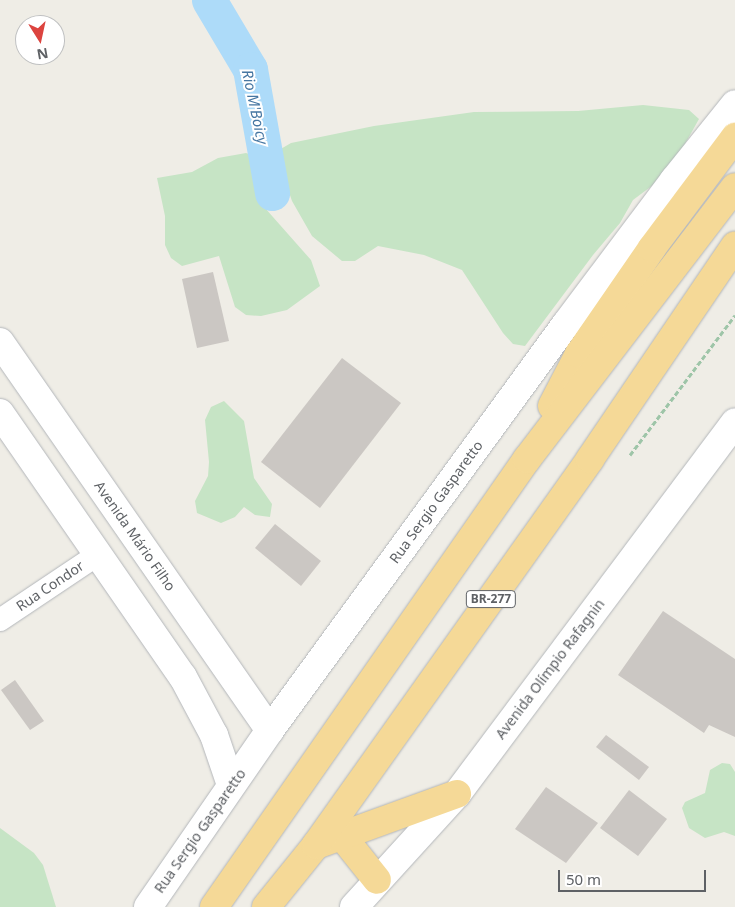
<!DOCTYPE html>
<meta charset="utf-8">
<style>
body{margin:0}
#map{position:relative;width:735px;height:907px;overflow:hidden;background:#efede6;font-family:"Noto Sans",sans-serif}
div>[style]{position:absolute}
.green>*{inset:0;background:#c6e4c5}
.river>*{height:35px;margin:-17.5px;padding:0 17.5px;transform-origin:17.5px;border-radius:17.5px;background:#addbf9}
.building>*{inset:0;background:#cbc7c3}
.path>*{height:3px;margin-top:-1.5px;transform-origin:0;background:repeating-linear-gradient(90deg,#9ec5a8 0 5px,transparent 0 7.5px)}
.roads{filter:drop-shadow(0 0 1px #b3b6ba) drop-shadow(0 0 1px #b3b6ba)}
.street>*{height:22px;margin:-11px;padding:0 11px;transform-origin:11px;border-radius:11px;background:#fff}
.secondary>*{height:28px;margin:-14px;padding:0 14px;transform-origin:14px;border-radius:14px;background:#fff}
.highway>*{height:28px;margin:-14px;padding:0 14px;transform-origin:14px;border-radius:14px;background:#f5d997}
span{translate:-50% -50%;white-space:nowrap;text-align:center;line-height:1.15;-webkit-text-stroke:4px #fff;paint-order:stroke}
.shield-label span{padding:1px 4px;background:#fff;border:1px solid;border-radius:4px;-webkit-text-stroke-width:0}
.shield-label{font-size:12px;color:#5e6165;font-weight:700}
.street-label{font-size:14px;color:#5e6165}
.water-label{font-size:15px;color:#4777a2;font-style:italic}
.north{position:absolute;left:15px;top:15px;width:50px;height:50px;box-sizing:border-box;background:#fff;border:1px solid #bfc0c1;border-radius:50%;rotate:170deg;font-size:14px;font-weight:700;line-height:20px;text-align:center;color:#5e6165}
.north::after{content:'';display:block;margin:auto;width:18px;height:22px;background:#dc443f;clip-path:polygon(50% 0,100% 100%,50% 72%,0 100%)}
.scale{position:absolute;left:558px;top:870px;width:148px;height:22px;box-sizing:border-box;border:2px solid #5e6165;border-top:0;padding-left:6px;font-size:15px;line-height:18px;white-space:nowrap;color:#5e6165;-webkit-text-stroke:4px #fff;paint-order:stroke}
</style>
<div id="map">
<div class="green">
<div style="clip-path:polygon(643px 105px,689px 110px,699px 119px,681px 151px,653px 185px,633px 200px,620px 223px,593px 255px,525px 346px,513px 344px,503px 333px,462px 270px,424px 255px,378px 246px,355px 261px,342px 261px,312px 236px,292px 201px,279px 163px,279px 150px,291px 143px,374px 126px,474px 112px,578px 111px)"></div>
<div style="clip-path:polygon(246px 153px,260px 158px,265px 171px,265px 208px,311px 260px,320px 286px,287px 310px,261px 316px,246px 315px,235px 307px,219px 256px,182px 266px,171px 258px,165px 245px,165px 216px,157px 178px,192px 172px,218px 158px)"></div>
<div style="clip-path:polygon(224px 401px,244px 421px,254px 478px,272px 504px,270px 517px,255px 515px,244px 507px,235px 517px,221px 523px,197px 513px,195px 501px,208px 476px,209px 462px,205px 420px,211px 407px)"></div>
<div style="clip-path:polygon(722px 763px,730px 764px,735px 772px,735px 836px,724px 832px,705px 838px,689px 828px,682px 808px,685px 802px,705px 793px,710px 770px)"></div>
<div style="clip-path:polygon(0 828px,34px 853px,43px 865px,56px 907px,0 907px)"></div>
</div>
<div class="river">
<div style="left:209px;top:0;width:80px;rotate:59.3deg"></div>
<div style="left:250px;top:69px;width:126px;rotate:79.9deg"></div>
</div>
<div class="building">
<div style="clip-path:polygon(213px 272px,229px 341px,197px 348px,182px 279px)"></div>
<div style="clip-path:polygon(342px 358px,401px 403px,320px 508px,261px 462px)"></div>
<div style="clip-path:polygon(275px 524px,321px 561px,301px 586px,255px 548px)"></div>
<div style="clip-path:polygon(663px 611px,735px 659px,735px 737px,709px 725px,704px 733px,618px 675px)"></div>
<div style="clip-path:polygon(15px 680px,44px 721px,30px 730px,1px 690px)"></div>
<div style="clip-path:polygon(606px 735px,649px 767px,639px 780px,596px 747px)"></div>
<div style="clip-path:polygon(546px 787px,598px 823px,566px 863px,515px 829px)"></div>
<div style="clip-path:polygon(629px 790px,667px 819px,638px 856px,600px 828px)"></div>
</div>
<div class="path">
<div style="left:630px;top:455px;width:175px;rotate:-53.1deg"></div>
</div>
<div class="roads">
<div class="street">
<div style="left:0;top:620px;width:120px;rotate:-33.8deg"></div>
</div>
<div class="secondary">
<div style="left:0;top:342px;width:473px;rotate:55.2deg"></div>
<div style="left:0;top:413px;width:321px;rotate:55.3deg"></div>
<div style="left:183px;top:677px;width:66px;rotate:61.9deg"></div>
<div style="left:214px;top:735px;width:53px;rotate:71.2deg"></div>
<div style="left:148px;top:907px;width:215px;rotate:-55.4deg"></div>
<div style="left:270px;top:730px;width:502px;rotate:-53.91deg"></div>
<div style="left:566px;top:324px;width:180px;rotate:-53.1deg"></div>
<div style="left:674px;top:180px;width:97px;rotate:-51.2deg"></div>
<div style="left:354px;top:907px;width:153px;rotate:-47.7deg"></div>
<div style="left:457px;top:794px;width:464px;rotate:-53.2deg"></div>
</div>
<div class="highway">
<div style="left:552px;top:406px;width:59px;rotate:-62.6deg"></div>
<div style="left:579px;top:354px;width:129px;rotate:-55.4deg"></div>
<div style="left:652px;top:248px;width:139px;rotate:-53.2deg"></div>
<div style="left:342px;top:836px;width:56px;rotate:51.5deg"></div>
<div style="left:316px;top:845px;width:150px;rotate:-19.9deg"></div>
<div style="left:214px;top:907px;width:547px;rotate:-55.06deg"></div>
<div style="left:527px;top:459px;width:342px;rotate:-52.6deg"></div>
<div style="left:266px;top:907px;width:80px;rotate:-51.1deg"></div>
<div style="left:316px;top:845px;width:473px;rotate:-54.6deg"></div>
<div style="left:590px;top:459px;width:258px;rotate:-55.8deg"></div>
</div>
</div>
<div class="shield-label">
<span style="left:491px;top:599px">BR-277</span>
</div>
<div class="street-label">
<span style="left:436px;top:502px;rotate:-54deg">Rua Sergio Gasparetto</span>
<span style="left:135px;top:536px;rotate:55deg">Avenida Mário Filho</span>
<span style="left:50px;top:586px;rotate:-34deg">Rua Condor</span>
<span style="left:550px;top:669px;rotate:-53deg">Avenida Olímpio Rafagnin</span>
<span style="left:200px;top:831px;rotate:-55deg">Rua Sergio Gasparetto</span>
</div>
<div class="water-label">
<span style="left:255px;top:107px;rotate:78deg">Rio M'Boicy</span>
</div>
<div class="north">N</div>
<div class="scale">50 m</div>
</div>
